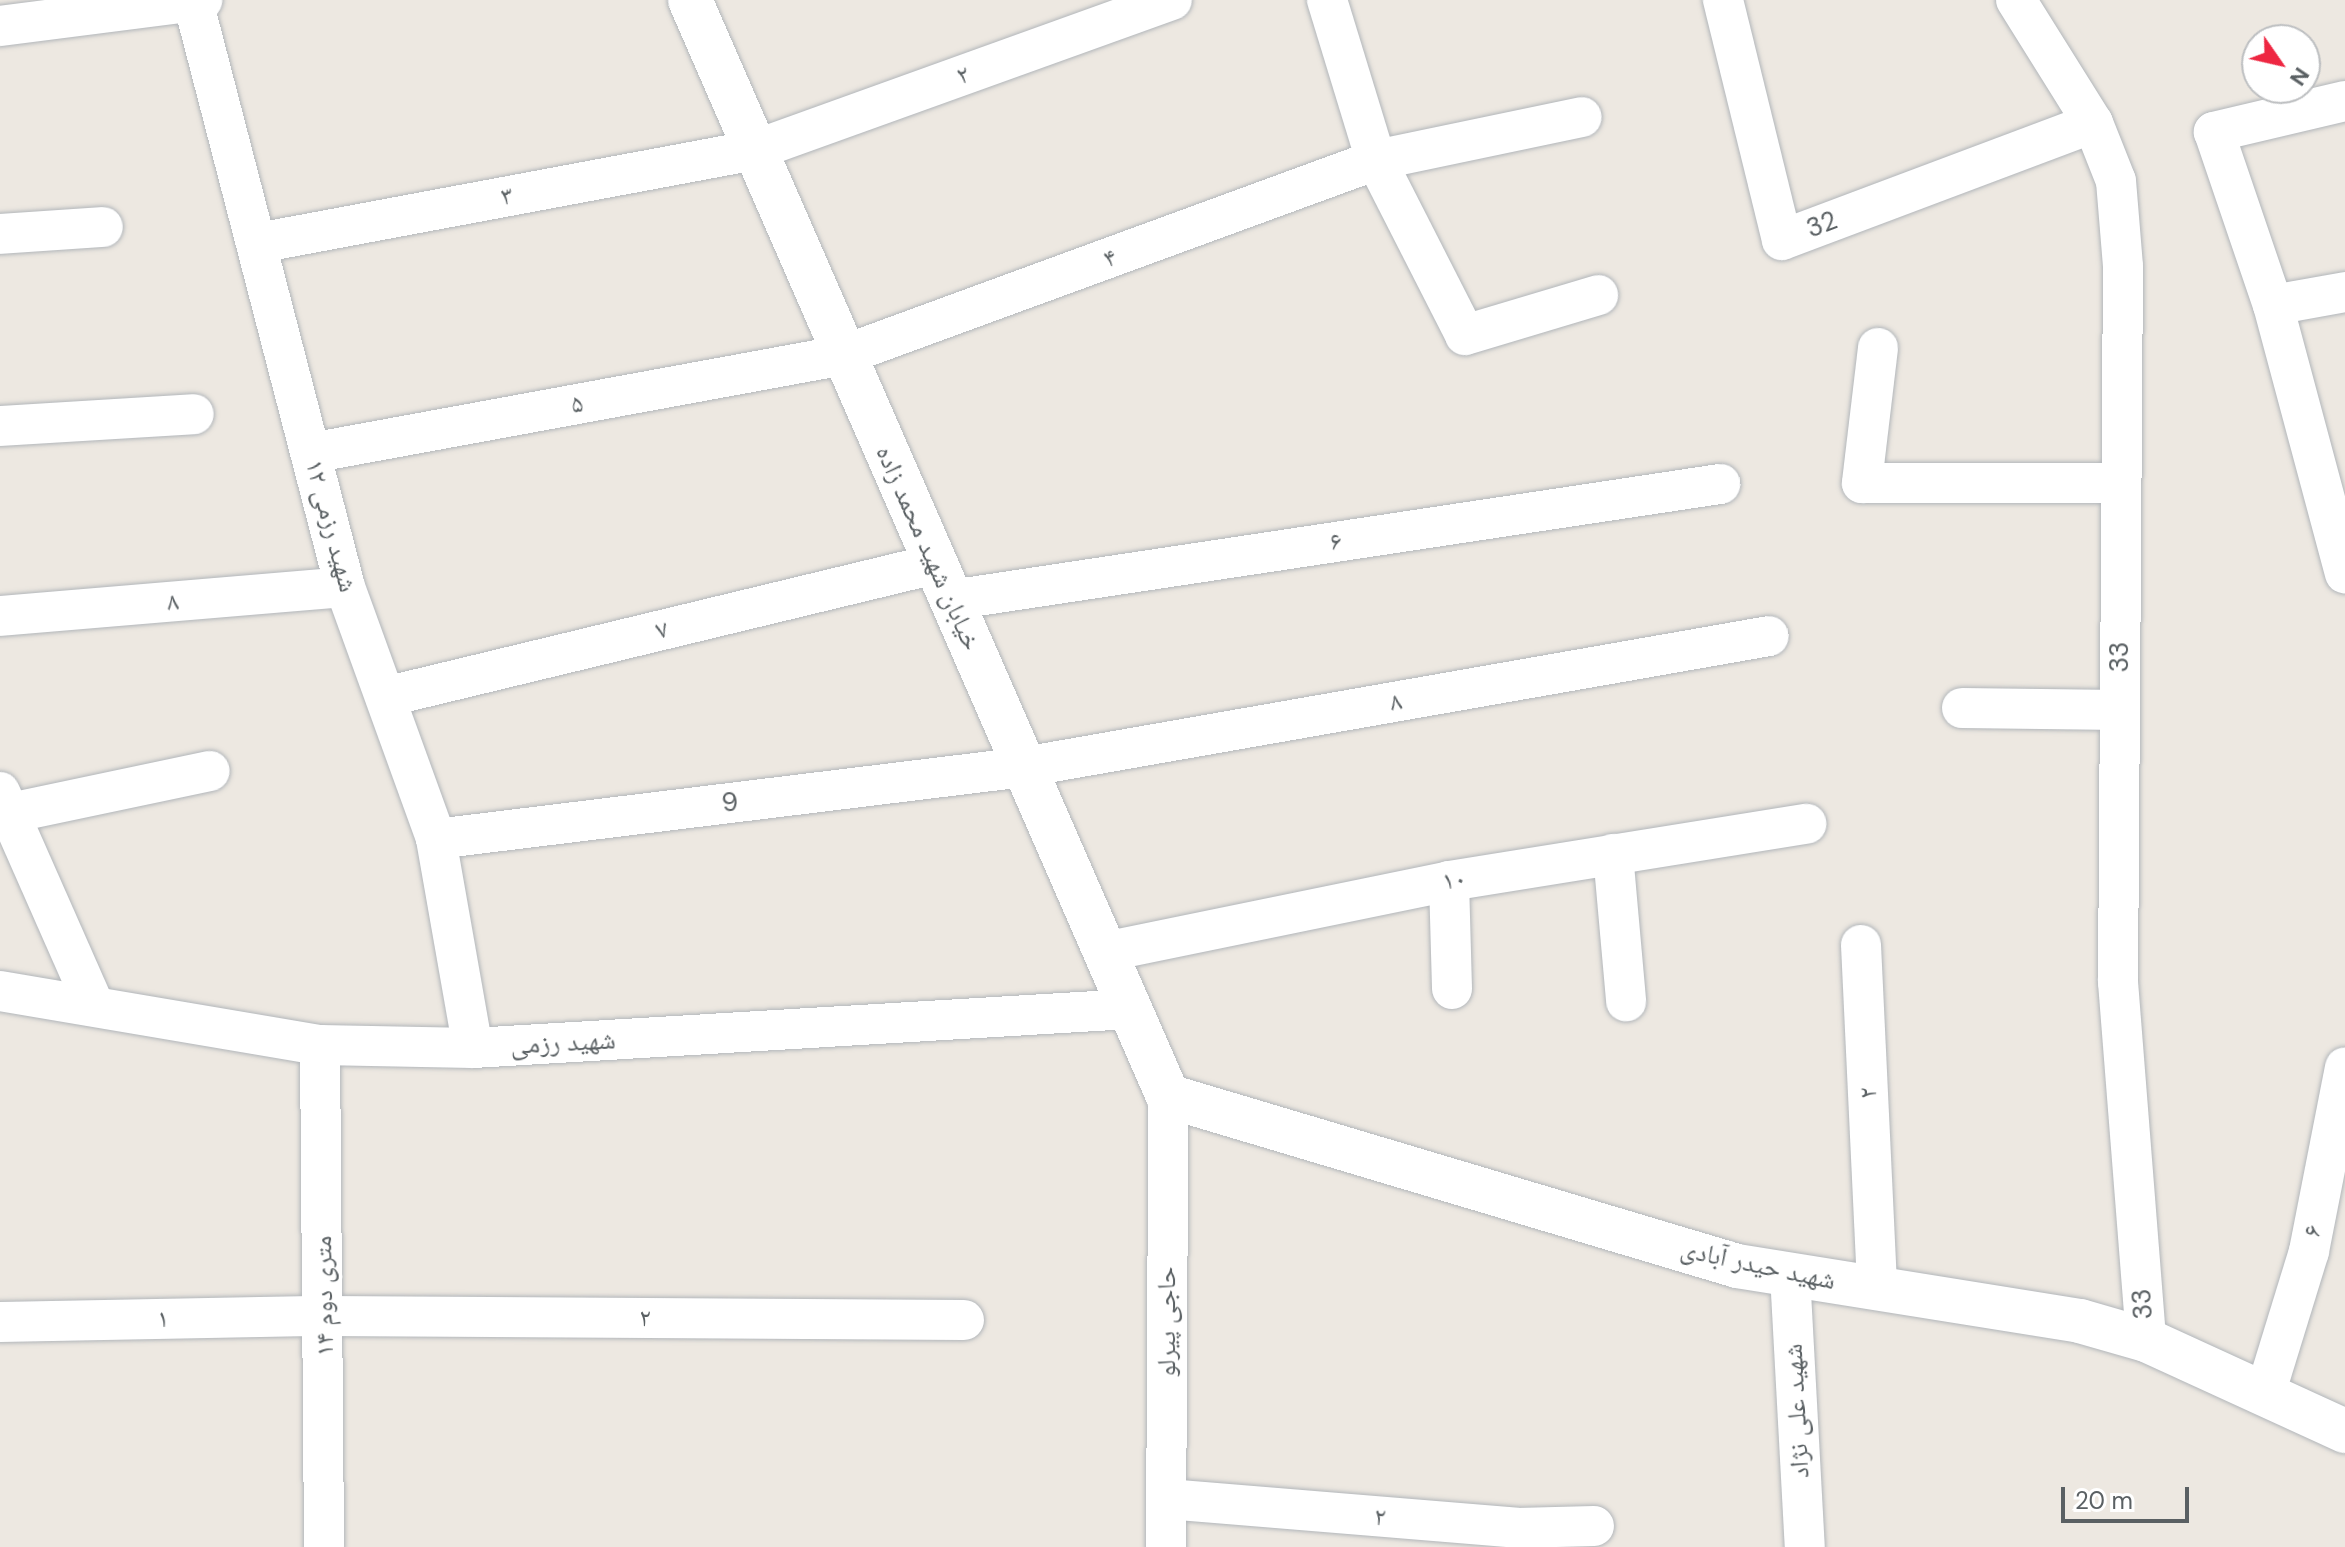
<!DOCTYPE html>
<meta charset="utf-8">
<style>
body{margin:0}
#map{position:relative;width:2345px;height:1547px;overflow:hidden;background:#ede8e1;font-family:"DM Sans","Noto Naskh Arabic",sans-serif}
div>[style]{position:absolute}
.roads{filter:drop-shadow(0 0 2px #b2b6ba) drop-shadow(0 0 2px #b2b6ba)}
.minor>*{height:40px;margin:-20px;padding:0 20px;transform-origin:20px;border-radius:20px;background:#fff}
.tertiary>*{height:44px;margin:-22px;padding:0 22px;transform-origin:22px;border-radius:22px;background:#fff}
span{translate:-50% -50%;white-space:nowrap;text-align:center;line-height:1.15;-webkit-text-stroke:7px #fff;paint-order:stroke}
.street-label{font-size:26px;color:#5a6063}
.north{position:absolute;left:2241px;top:24px;width:80px;height:80px;box-sizing:border-box;background:#fff;border:2px solid #bdbfc1;border-radius:50%;rotate:124deg;font-size:22px;font-weight:700;line-height:32px;text-align:center;color:#5a6063}
.north::after{content:'';display:block;margin:auto;width:28px;height:36px;background:#ee2742;clip-path:polygon(50% 0,100% 100%,50% 72%,0 100%)}
.scale{position:absolute;left:2061px;top:1487px;width:128px;height:36px;box-sizing:border-box;border:4px solid #5a6063;border-top:0;padding-left:10px;font-size:24px;line-height:28px;white-space:nowrap;color:#5a6063;-webkit-text-stroke:6px #fff;paint-order:stroke}
</style>
<div id="map">
<div class="roads">
<div class="minor">
<div style="left:1327px;top:0;width:167px;rotate:73deg"></div>
<div style="left:1376px;top:160px;width:196px;rotate:63deg"></div>
<div style="left:1465px;top:335px;width:139px;rotate:-16.7deg"></div>
<div style="left:1723px;top:0;width:247px;rotate:76.2deg"></div>
<div style="left:1782px;top:240px;width:332px;rotate:-20.6deg"></div>
<div style="left:2016px;top:0;width:145px;rotate:58deg"></div>
<div style="left:2093px;top:123px;width:62px;rotate:68.4deg"></div>
<div style="left:2116px;top:181px;width:85px;rotate:85.3deg"></div>
<div style="left:2123px;top:266px;width:716px;rotate:90.4deg"></div>
<div style="left:2118px;top:982px;width:359px;rotate:85.5deg"></div>
<div style="left:193px;top:1px;width:605px;rotate:75.46deg"></div>
<div style="left:345px;top:587px;width:268px;rotate:70.1deg"></div>
<div style="left:436px;top:839px;width:212px;rotate:80deg"></div>
<div style="left:0;top:26px;width:204px;rotate:-7.3deg"></div>
<div style="left:2345px;top:101px;width:135px;rotate:166.7deg"></div>
<div style="left:2214px;top:132px;width:183px;rotate:71.2deg"></div>
<div style="left:2273px;top:305px;width:278px;rotate:75deg"></div>
<div style="left:0;top:234px;width:103px;rotate:-3.9deg"></div>
<div style="left:258px;top:243px;width:506px;rotate:-10.6deg"></div>
<div style="left:755px;top:150px;width:443px;rotate:-19.8deg"></div>
<div style="left:2273px;top:305px;width:73px;rotate:-10.2deg"></div>
<div style="left:1878px;top:348px;width:136px;rotate:96.8deg"></div>
<div style="left:1862px;top:483px;width:259px"></div>
<div style="left:0;top:426px;width:194px;rotate:-3.5deg"></div>
<div style="left:311px;top:453px;width:542px;rotate:-10.42deg"></div>
<div style="left:844px;top:355px;width:567px;rotate:-20.13deg"></div>
<div style="left:1376px;top:160px;width:210px;rotate:-11.8deg"></div>
<div style="left:951px;top:600px;width:778px;rotate:-8.58deg"></div>
<div style="left:0;top:616px;width:346px;rotate:-4.8deg"></div>
<div style="left:389px;top:696px;width:562px;rotate:-13.59deg"></div>
<div style="left:1962px;top:708px;width:158px;rotate:0.7deg"></div>
<div style="left:0;top:792px;width:233px;rotate:66.2deg"></div>
<div style="left:10px;top:813px;width:204px;rotate:-11.9deg"></div>
<div style="left:436px;top:839px;width:592px;rotate:-6.98deg"></div>
<div style="left:1024px;top:767px;width:756px;rotate:-9.97deg"></div>
<div style="left:1613px;top:854px;width:148px;rotate:84.9deg"></div>
<div style="left:1449px;top:881px;width:108px;rotate:88.4deg"></div>
<div style="left:1861px;top:945px;width:344px;rotate:87.3deg"></div>
<div style="left:1104px;top:952px;width:352px;rotate:-11.6deg"></div>
<div style="left:1449px;top:881px;width:362px;rotate:-9.1deg"></div>
<div style="left:0;top:991px;width:325px;rotate:9.6deg"></div>
<div style="left:320px;top:1045px;width:153px;rotate:1.1deg"></div>
<div style="left:473px;top:1048px;width:657px;rotate:-3.4deg"></div>
<div style="left:320px;top:1045px;width:502px;rotate:89.54deg"></div>
<div style="left:1790px;top:1274px;width:273px;rotate:86.9deg"></div>
<div style="left:0;top:1322px;width:325px;rotate:-1.1deg"></div>
<div style="left:325px;top:1316px;width:639px;rotate:0.36deg"></div>
<div style="left:2266px;top:1391px;width:146px;rotate:-72.9deg"></div>
<div style="left:2309px;top:1251px;width:187px;rotate:-78.9deg"></div>
<div style="left:1167px;top:1499px;width:351px;rotate:4.7deg"></div>
<div style="left:1517px;top:1528px;width:77px;rotate:-1.5deg"></div>
<div style="left:1166px;top:1547px;width:451px;rotate:-89.7deg"></div>
</div>
<div class="tertiary">
<div style="left:690px;top:0;width:1196px;rotate:66.44deg"></div>
<div style="left:1168px;top:1096px;width:594px;rotate:16.63deg"></div>
<div style="left:1737px;top:1266px;width:347px;rotate:9.1deg"></div>
<div style="left:2080px;top:1321px;width:69px;rotate:16.1deg"></div>
<div style="left:2146px;top:1340px;width:219px;rotate:24.6deg"></div>
</div>
</div>
<div class="street-label">
<span style="left:963px;top:75px;rotate:-20deg">۲</span>
<span style="left:507px;top:196px;rotate:-11deg">۳</span>
<span style="left:1822px;top:225px;rotate:-21deg">32</span>
<span style="left:1110px;top:258px;rotate:-20deg">۴</span>
<span style="left:577px;top:404px;rotate:-10deg">۵</span>
<span style="left:331px;top:526px;rotate:75deg">شهید رزمی ۱۲</span>
<span style="left:1336px;top:542px;rotate:-9deg">۶</span>
<span style="left:928px;top:548px;rotate:66deg">خیابان شهید محمد زاده</span>
<span style="left:173px;top:602px;rotate:-5deg">۸</span>
<span style="left:662px;top:630px;rotate:-14deg">۷</span>
<span style="left:2120px;top:657px;rotate:-90deg">33</span>
<span style="left:1396px;top:702px;rotate:-10deg">۸</span>
<span style="left:730px;top:803px;rotate:-7deg">9</span>
<span style="left:1454px;top:880px;rotate:-10deg">۱۰</span>
<span style="left:563px;top:1043px;rotate:-3deg">شهید رزمی</span>
<span style="left:1868px;top:1093px;rotate:-93deg">۲</span>
<span style="left:2313px;top:1231px;rotate:-79deg">۶</span>
<span style="left:1758px;top:1265px;rotate:12deg">شهید حیدر آبادی</span>
<span style="left:324px;top:1296px;rotate:-91deg">۱۴ متری دوم</span>
<span style="left:2143px;top:1304px;rotate:-94deg">33</span>
<span style="left:645px;top:1318px">۲</span>
<span style="left:163px;top:1319px;rotate:-1deg">۱</span>
<span style="left:1167px;top:1322px;rotate:-90deg">حاجی پیرلو</span>
<span style="left:1797px;top:1411px;rotate:-93deg">شهید علی نژاد</span>
<span style="left:1380px;top:1517px;rotate:5deg">۲</span>
</div>
<div class="north">N</div>
<div class="scale">20 m</div>
</div>
